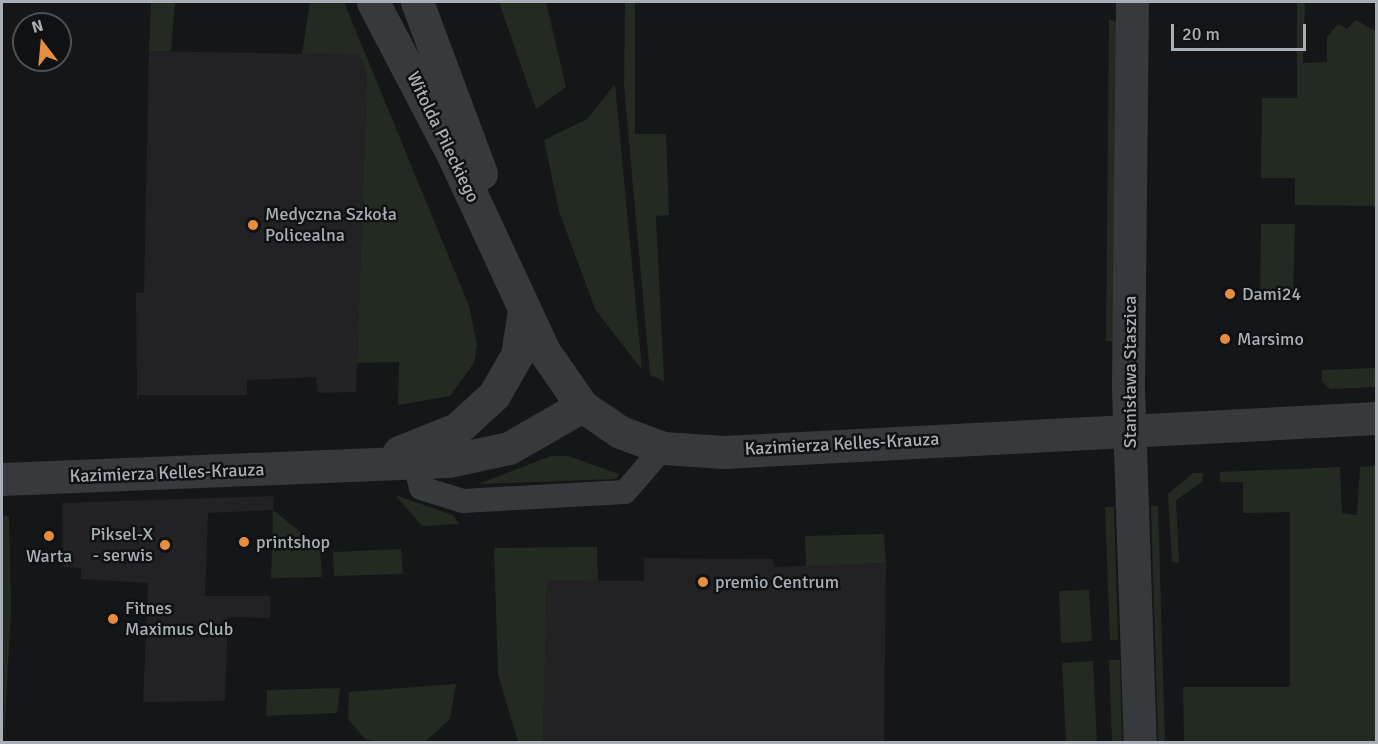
<!DOCTYPE html>
<meta charset="utf-8">
<style>
body{margin:0}
#map{position:relative;width:1378px;height:744px;overflow:hidden;background:#151617;font-family:Signika,sans-serif}
div>[style]{position:absolute}
.built>*{inset:0;background:#222224}
.green>*{inset:0;background:#222a22}
.service>*{height:24px;margin:-12px;padding:0 12px;transform-origin:12px;border-radius:12px;background:#37393c}
.minor>*{height:33px;margin:-16.5px;padding:0 16.5px;transform-origin:16.5px;border-radius:16.5px;background:#37393c}
.tertiary>*{height:33px;margin:-16.5px;padding:0 16.5px;transform-origin:16.5px;border-radius:16.5px;background:#37393c}
.dots>*{width:16px;height:16px;translate:-50% -50%;box-sizing:border-box;border:3px solid #101112;border-radius:50%}
span{translate:-50% -50%;white-space:nowrap;text-align:center;line-height:1.15;-webkit-text-stroke:5px #101112;paint-order:stroke}
.street-label{font-size:18px;color:#a8afb6}
.poi-label{font-size:18px;color:#a8afb6}
.left{translate:0 -50%;text-align:left}
.right{translate:-100% -50%;text-align:right}
.frame{position:absolute;inset:0;border:3px solid #a8afb6;pointer-events:none}
.north{position:absolute;left:12px;top:12px;width:60px;height:60px;box-sizing:border-box;background:#101112;border:2px solid #4d5054;border-radius:50%;rotate:344deg;font-size:16px;font-weight:700;line-height:24px;text-align:center;color:#a8afb6}
.north::after{content:'';display:block;margin:auto;width:21px;height:27px;background:#e78e3e;clip-path:polygon(50% 0,100% 100%,50% 72%,0 100%)}
.scale{position:absolute;left:1171px;top:24px;width:135px;height:27px;box-sizing:border-box;border:3px solid #a8afb6;border-top:0;padding-left:8px;font-size:18px;line-height:21px;white-space:nowrap;color:#a8afb6;-webkit-text-stroke:4px #101112;paint-order:stroke}
</style>
<div id="map">
<div class="built">
<div style="clip-path:polygon(149px 51px,359px 55px,367px 73px,356px 392px,318px 393px,316px 377px,247px 380px,247px 395px,139px 395px,137px 401px,136px 293px,144px 293px)"></div>
<div style="clip-path:polygon(274px 496px,273px 510px,208px 513px,205px 596px,270px 596px,270px 618px,228px 617px,225px 701px,143px 702px,148px 583px,81px 579px,81px 568px,63px 567px,62px 503px)"></div>
<div style="clip-path:polygon(644px 558px,773px 559px,774px 567px,886px 563px,884px 742px,543px 742px,547px 580px,644px 581px)"></div>
</div>
<div class="green">
<div style="clip-path:polygon(151px 2px,175px 2px,171px 51px,149px 51px)"></div>
<div style="clip-path:polygon(310px 2px,344px 2px,469px 306px,477px 345px,474px 363px,450px 396px,398px 405px,399px 362px,357px 363px,367px 73px,359px 55px,302px 54px)"></div>
<div style="clip-path:polygon(499px 2px,546px 2px,566px 87px,536px 109px)"></div>
<div style="clip-path:polygon(625px 2px,635px 2px,635px 134px,666px 134px,669px 215px,656px 216px,664px 381px,650px 375px,624px 86px)"></div>
<div style="clip-path:polygon(1297px 2px,1305px 2px,1303px 63px,1327px 62px,1327px 37px,1338px 24px,1347px 29px,1356px 20px,1376px 31px,1376px 206px,1295px 205px,1295px 178px,1261px 178px,1262px 98px,1297px 98px)"></div>
<div style="clip-path:polygon(1109px 19px,1117px 22px,1113px 341px,1106px 341px)"></div>
<div style="clip-path:polygon(615px 84px,642px 370px,595px 309px,559px 211px,544px 140px,587px 119px)"></div>
<div style="clip-path:polygon(1261px 224px,1295px 224px,1293px 294px,1260px 295px)"></div>
<div style="clip-path:polygon(1376px 368px,1376px 387px,1330px 389px,1322px 382px,1322px 370px)"></div>
<div style="clip-path:polygon(551px 456px,568px 456px,619px 474px,616px 479px,478px 484px)"></div>
<div style="clip-path:polygon(1376px 466px,1376px 742px,1184px 742px,1183px 687px,1290px 687px,1290px 512px,1243px 513px,1243px 482px,1220px 482px,1220px 472px,1340px 467px,1342px 513px,1357px 515px,1360px 467px)"></div>
<div style="clip-path:polygon(1193px 473px,1203px 473px,1202px 482px,1176px 500px,1179px 562px,1172px 562px,1168px 494px)"></div>
<div style="clip-path:polygon(395px 495px,453px 515px,459px 524px,422px 526px)"></div>
<div style="clip-path:polygon(1151px 506px,1158px 506px,1165px 742px,1158px 742px)"></div>
<div style="clip-path:polygon(1105px 507px,1114px 507px,1118px 640px,1110px 640px)"></div>
<div style="clip-path:polygon(273px 510px,320px 548px,322px 577px,271px 578px)"></div>
<div style="clip-path:polygon(2px 516px,9px 516px,11px 610px,4px 742px)"></div>
<div style="clip-path:polygon(884px 534px,886px 563px,806px 566px,805px 536px)"></div>
<div style="clip-path:polygon(597px 547px,598px 581px,547px 580px,543px 742px,518px 742px,498px 674px,494px 548px)"></div>
<div style="clip-path:polygon(401px 549px,403px 574px,334px 576px,333px 552px)"></div>
<div style="clip-path:polygon(1089px 590px,1092px 641px,1061px 643px,1059px 591px)"></div>
<div style="clip-path:polygon(1109px 660px,1120px 660px,1122px 742px,1112px 742px)"></div>
<div style="clip-path:polygon(1093px 661px,1097px 742px,1066px 742px,1062px 663px)"></div>
<div style="clip-path:polygon(456px 684px,450px 719px,426px 741px,377px 742px,365px 739px,348px 719px,349px 692px)"></div>
<div style="clip-path:polygon(340px 688px,337px 713px,266px 716px,267px 690px)"></div>
</div>
<div class="service">
<div style="left:411px;top:450px;width:39px;rotate:75deg"></div>
<div style="left:421px;top:488px;width:44px;rotate:17.2deg"></div>
<div style="left:463px;top:501px;width:162px;rotate:-3.2deg"></div>
<div style="left:625px;top:492px;width:58px;rotate:-49.2deg"></div>
</div>
<div class="minor">
<div style="left:1132px;top:2px;width:386px;rotate:90.6deg"></div>
<div style="left:1128px;top:388px;width:354px;rotate:88.1deg"></div>
<div style="left:399px;top:452px;width:62px;rotate:-21.6deg"></div>
<div style="left:457px;top:429px;width:50px;rotate:-42.6deg"></div>
<div style="left:494px;top:395px;width:46px;rotate:-60.1deg"></div>
<div style="left:517px;top:355px;width:45px;rotate:-81deg"></div>
<div style="left:2px;top:479px;width:446px;rotate:-2.3deg"></div>
<div style="left:448px;top:461px;width:62px;rotate:-12deg"></div>
<div style="left:509px;top:448px;width:84px;rotate:-29.9deg"></div>
</div>
<div class="tertiary">
<div style="left:373px;top:2px;width:173px;rotate:62.4deg"></div>
<div style="left:453px;top:155px;width:216px;rotate:65.1deg"></div>
<div style="left:544px;top:351px;width:67px;rotate:55.4deg"></div>
<div style="left:582px;top:406px;width:46px;rotate:34.4deg"></div>
<div style="left:620px;top:432px;width:46px;rotate:20.4deg"></div>
<div style="left:663px;top:448px;width:61px;rotate:3.8deg"></div>
<div style="left:724px;top:452px;width:653px;rotate:-2.99deg"></div>
<div style="left:417px;top:2px;width:183px;rotate:69.5deg"></div>
</div>
<div class="dots">
<div style="left:253px;top:225px;background:#e78e3e"></div>
<div style="left:1230px;top:294px;background:#e78e3e"></div>
<div style="left:1225px;top:339px;background:#e78e3e"></div>
<div style="left:49px;top:536px;background:#e78e3e"></div>
<div style="left:244px;top:542px;background:#e78e3e"></div>
<div style="left:165px;top:545px;background:#e78e3e"></div>
<div style="left:703px;top:582px;background:#e78e3e"></div>
<div style="left:113px;top:619px;background:#e78e3e"></div>
</div>
<div class="street-label">
<span style="left:443px;top:137px;rotate:64deg">Witolda Pileckiego</span>
<span style="left:1130px;top:372px;rotate:-90deg">Stanisława Staszica</span>
<span style="left:842px;top:444px;rotate:-3deg">Kazimierza Kelles-Krauza</span>
<span style="left:167px;top:473px;rotate:-2deg">Kazimierza Kelles-Krauza</span>
</div>
<div class="poi-label">
<span class="left" style="left:265px;top:225px">Medyczna Szkoła<br>Policealna</span>
<span class="left" style="left:1242px;top:294px">Dami24</span>
<span class="left" style="left:1237px;top:339px">Marsimo</span>
<span class="right" style="left:153px;top:545px">Piksel-X<br>- serwis</span>
<span class="left" style="left:256px;top:542px">printshop</span>
<span style="left:49px;top:556px">Warta</span>
<span class="left" style="left:715px;top:582px">premio Centrum</span>
<span class="left" style="left:125px;top:619px">Fitnes<br>Maximus Club</span>
</div>
<div class="frame"></div>
<div class="north">N</div>
<div class="scale">20 m</div>
</div>
